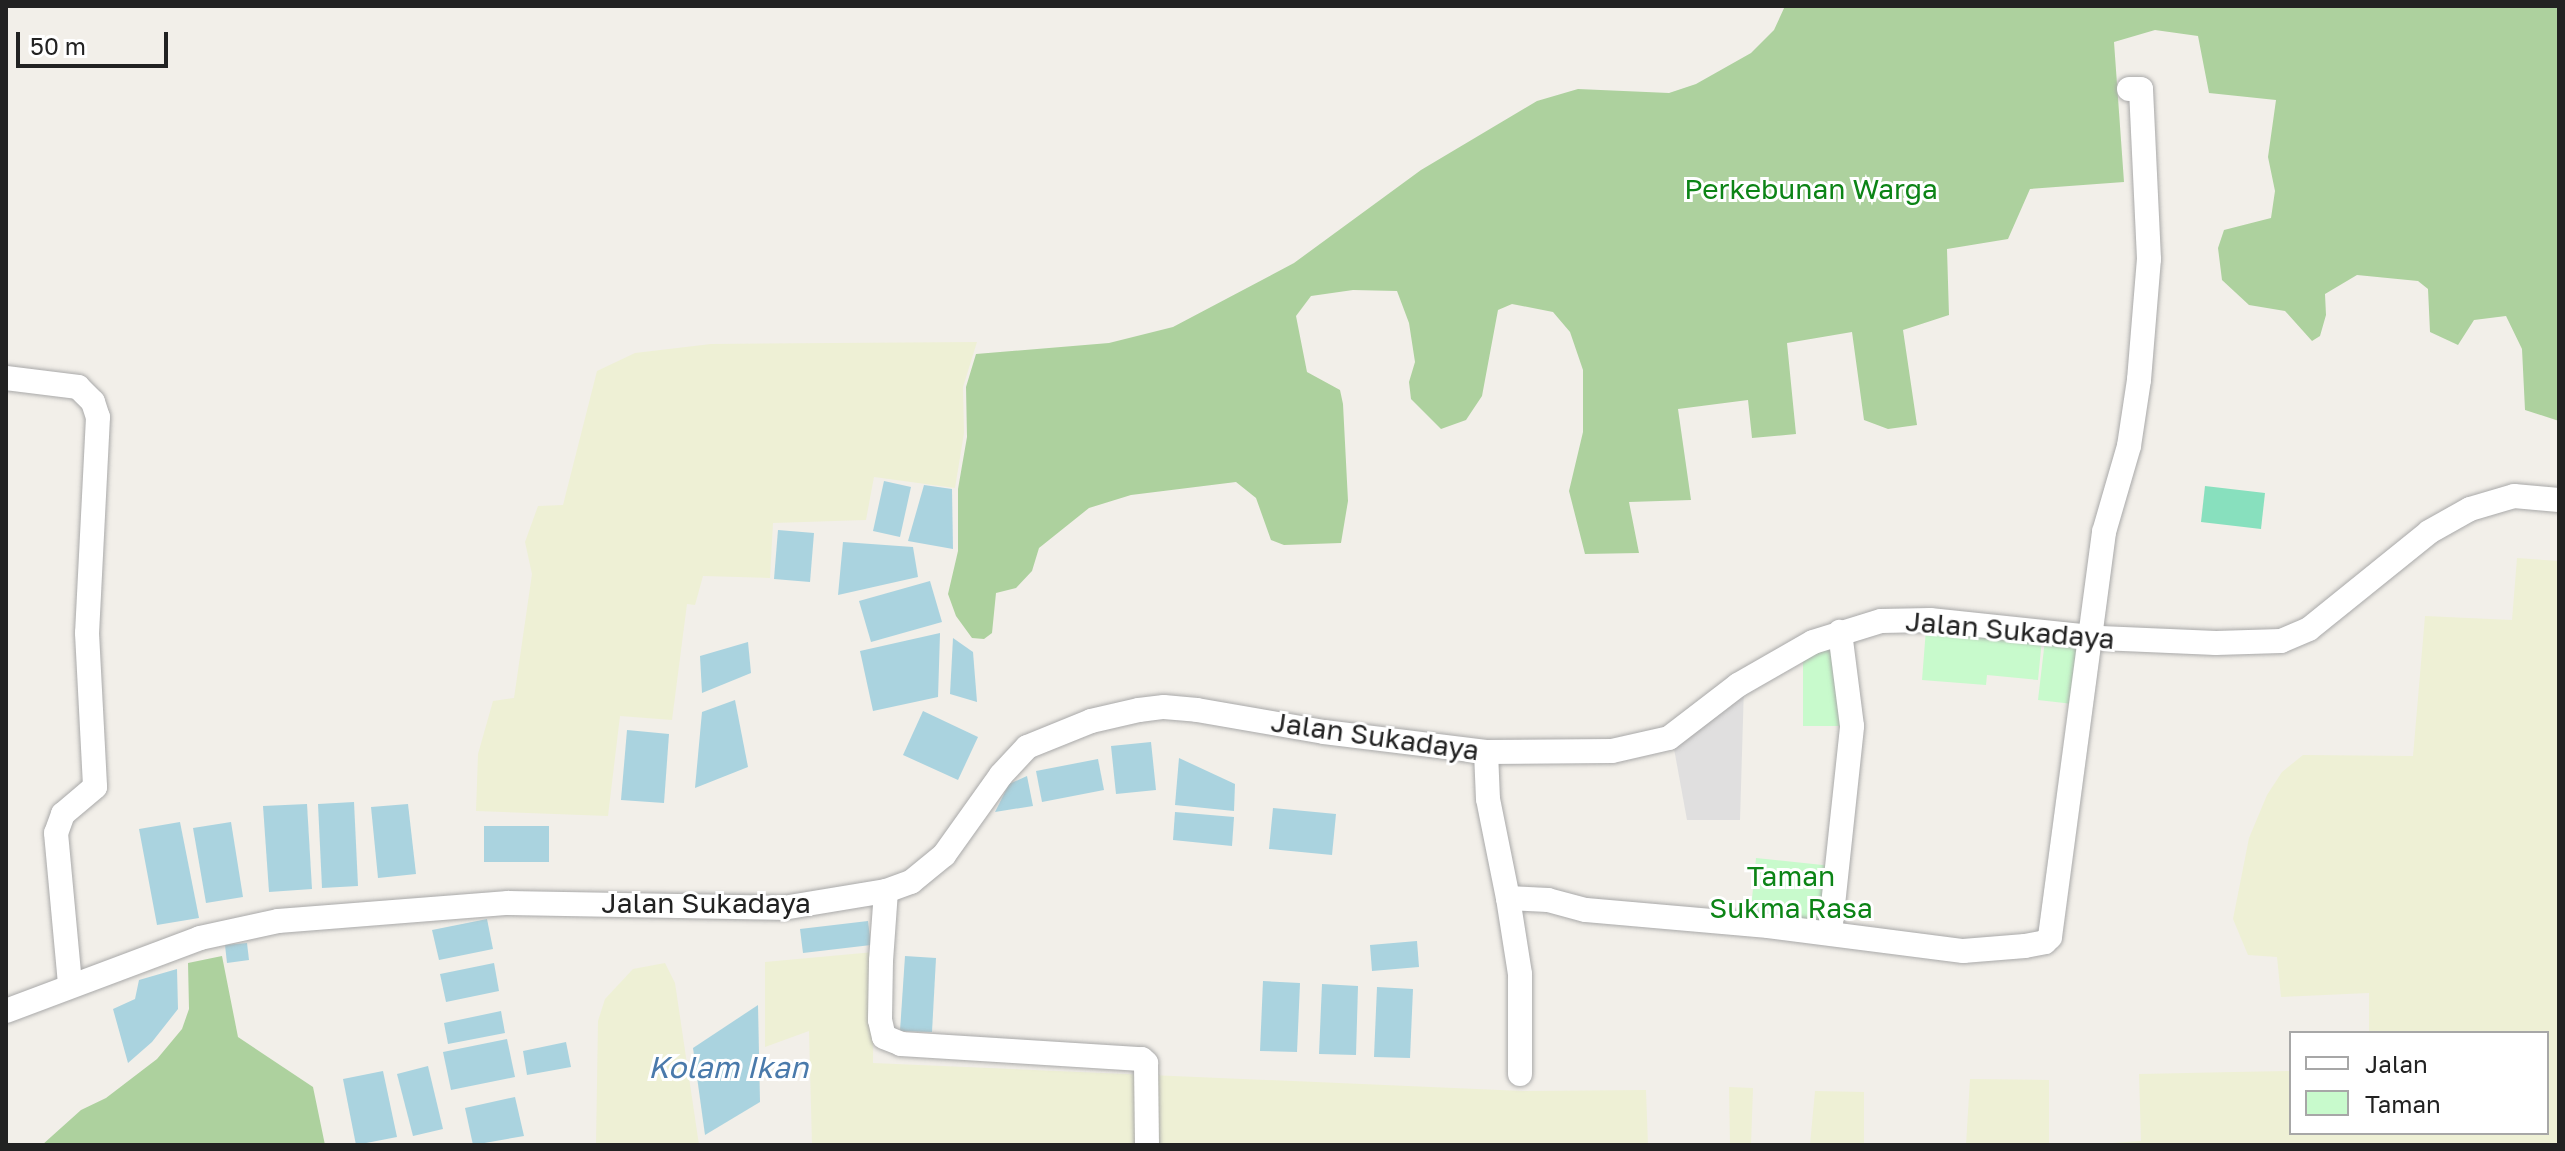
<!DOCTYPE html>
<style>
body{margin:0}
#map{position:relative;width:2565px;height:1151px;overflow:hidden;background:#f2efe9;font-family:"Golos Text",sans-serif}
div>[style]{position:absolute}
.residential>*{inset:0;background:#e0dfdf}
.farmland>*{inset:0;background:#eef0d5}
.forest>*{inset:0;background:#add19e}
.park>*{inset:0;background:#c8facc}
.pitch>*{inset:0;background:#88e0be}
.water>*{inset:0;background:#aad3df}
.roads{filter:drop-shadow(0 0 2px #a9a9a9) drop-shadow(0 0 2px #a9a9a9)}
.minor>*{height:24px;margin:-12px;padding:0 12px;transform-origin:12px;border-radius:12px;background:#fff}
span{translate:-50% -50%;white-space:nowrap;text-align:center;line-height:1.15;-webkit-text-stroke:6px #fff;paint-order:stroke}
.park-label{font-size:28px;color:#0c8416}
.street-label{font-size:28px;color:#222}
.water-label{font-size:30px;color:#4a7aab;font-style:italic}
.frame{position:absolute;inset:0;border:8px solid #222;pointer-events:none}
.legend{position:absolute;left:2289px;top:1031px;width:260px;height:104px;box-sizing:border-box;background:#fff;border:2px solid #a7a7a7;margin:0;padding:10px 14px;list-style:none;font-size:24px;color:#222}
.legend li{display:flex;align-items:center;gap:16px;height:40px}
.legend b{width:40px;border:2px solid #a7a7a7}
.scale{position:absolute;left:16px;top:32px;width:152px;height:36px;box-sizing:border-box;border:4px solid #222;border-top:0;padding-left:10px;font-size:24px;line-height:28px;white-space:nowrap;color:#222;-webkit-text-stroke:6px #fff;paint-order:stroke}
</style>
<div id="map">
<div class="residential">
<div style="clip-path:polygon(1744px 686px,1740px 820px,1687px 820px,1673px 743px)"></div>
</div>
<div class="farmland">
<div style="clip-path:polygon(977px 342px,963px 387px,964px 433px,955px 488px,874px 477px,866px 520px,773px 523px,770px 578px,703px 576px,695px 605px,687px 604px,672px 720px,620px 716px,608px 816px,476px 811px,478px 754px,493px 701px,514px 698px,532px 574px,525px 542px,538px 506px,563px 505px,597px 371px,635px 353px,711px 344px)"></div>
<div style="clip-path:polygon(2517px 558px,2559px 561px,2559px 1145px,2084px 1145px,2141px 1141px,2139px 1074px,2234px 1072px,2291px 1071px,2291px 1133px,2547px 1133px,2547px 1033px,2369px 1033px,2369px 993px,2281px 997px,2277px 957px,2248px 955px,2233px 919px,2249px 838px,2267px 795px,2282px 772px,2303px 755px,2413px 756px,2425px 616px,2512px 620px)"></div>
<div style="clip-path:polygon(874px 952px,873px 1063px,1523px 1091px,1646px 1090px,1648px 1145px,812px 1145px,809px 1031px,765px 1047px,765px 962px)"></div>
<div style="clip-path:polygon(665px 963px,675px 983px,699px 1145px,596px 1145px,598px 1021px,605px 999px,633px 969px)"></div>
<div style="clip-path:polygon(1970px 1079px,2049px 1080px,2049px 1145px,1966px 1145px)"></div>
<div style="clip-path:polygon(1729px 1087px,1753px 1088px,1751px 1145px,1730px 1145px)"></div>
<div style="clip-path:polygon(1815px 1091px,1864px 1092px,1864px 1145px,1810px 1145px)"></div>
</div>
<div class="forest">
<div style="clip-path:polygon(1785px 6px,2559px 6px,2559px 421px,2525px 410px,2522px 349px,2506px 316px,2474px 320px,2458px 345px,2430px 332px,2428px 289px,2418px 281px,2357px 275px,2325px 294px,2326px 315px,2320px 336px,2312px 341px,2285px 311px,2249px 305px,2222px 280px,2218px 248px,2224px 230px,2271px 218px,2275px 191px,2268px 157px,2276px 100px,2209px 93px,2198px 36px,2155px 30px,2114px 42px,2124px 182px,2030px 189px,2008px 239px,1947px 249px,1949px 315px,1903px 330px,1917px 425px,1888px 429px,1864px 420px,1852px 332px,1787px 343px,1796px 434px,1752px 438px,1748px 400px,1678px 409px,1691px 500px,1629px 502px,1639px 553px,1585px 554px,1569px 491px,1583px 432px,1583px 370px,1570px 332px,1553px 312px,1512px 304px,1498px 310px,1482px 396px,1466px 420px,1441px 429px,1411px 399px,1409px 382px,1415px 362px,1409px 323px,1397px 291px,1353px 290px,1311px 296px,1296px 316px,1307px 372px,1340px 390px,1343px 404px,1348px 501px,1341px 543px,1284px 545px,1271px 540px,1256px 498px,1236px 482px,1131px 495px,1089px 508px,1039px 548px,1032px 571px,1016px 588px,996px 593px,992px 633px,984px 639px,972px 638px,956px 616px,948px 594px,958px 551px,958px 489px,967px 437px,966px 387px,976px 354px,1109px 343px,1173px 327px,1294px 263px,1421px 170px,1537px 101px,1578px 89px,1669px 93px,1696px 84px,1751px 53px,1774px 30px)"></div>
<div style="clip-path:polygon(222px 956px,238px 1037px,313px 1087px,325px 1145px,42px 1145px,81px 1110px,106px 1098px,157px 1059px,182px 1029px,189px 1009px,188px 963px)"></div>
</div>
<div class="park">
<div style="clip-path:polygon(1926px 629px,2042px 639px,2038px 680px,1987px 675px,1986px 685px,1922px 680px)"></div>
<div style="clip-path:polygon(1837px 637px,1849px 726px,1803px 726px,1803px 652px)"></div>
<div style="clip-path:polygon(2045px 640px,2080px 643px,2073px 704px,2038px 700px)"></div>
<div style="clip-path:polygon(1756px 858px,1832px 866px,1826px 926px,1750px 919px)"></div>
</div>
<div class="pitch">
<div style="clip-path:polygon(2205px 486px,2265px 493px,2261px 529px,2201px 522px)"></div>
</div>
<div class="water">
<div style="clip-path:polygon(884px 481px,911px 487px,900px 537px,873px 531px)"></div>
<div style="clip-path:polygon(924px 485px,952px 489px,953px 549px,908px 541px)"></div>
<div style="clip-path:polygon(778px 530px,814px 533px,810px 582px,774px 579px)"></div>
<div style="clip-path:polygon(843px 542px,913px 547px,918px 577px,838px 595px)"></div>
<div style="clip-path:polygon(930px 581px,942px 622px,871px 642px,859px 601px)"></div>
<div style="clip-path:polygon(940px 633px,938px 697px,873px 711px,860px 651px)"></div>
<div style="clip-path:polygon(953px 638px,973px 652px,977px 702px,950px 694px)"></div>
<div style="clip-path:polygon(748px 642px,751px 673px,702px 693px,700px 656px)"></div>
<div style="clip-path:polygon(735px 700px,748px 767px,695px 788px,702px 712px)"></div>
<div style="clip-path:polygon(923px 711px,978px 737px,958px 780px,903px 755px)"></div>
<div style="clip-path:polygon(627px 730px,669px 734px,664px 803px,621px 800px)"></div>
<div style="clip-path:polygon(1151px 742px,1156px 790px,1116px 794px,1111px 746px)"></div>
<div style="clip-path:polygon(1179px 758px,1235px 784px,1234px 811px,1175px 805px)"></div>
<div style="clip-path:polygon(1098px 759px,1104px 790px,1042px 802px,1036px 771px)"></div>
<div style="clip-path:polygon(1027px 776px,1033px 806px,995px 812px,1009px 784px)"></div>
<div style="clip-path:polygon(354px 802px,358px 886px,322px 888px,318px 804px)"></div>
<div style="clip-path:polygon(307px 804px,312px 889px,269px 892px,263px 806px)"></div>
<div style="clip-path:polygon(408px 804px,416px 874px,378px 878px,371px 807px)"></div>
<div style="clip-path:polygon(1273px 808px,1336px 814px,1332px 855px,1269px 849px)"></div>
<div style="clip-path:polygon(1175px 812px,1234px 817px,1232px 846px,1173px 840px)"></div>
<div style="clip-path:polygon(180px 822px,199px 918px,157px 925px,139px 829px)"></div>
<div style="clip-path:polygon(231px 822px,243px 897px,206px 903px,193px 828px)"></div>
<div style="clip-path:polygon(484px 826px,549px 826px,549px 862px,484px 862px)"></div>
<div style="clip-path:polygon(487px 919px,493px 949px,439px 960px,432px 930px)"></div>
<div style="clip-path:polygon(868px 921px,871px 945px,803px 953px,800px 929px)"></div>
<div style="clip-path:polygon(1417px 941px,1419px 967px,1372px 971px,1370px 945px)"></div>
<div style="clip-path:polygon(247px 943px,249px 960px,227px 963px,225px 945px)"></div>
<div style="clip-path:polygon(905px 956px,936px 958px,932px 1032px,900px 1031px)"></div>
<div style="clip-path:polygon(494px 963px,499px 991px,446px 1002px,440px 974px)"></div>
<div style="clip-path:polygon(177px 969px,178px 1009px,152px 1042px,128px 1063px,113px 1009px,135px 999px,139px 980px)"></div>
<div style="clip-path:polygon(1263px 981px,1300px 983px,1297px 1052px,1260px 1051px)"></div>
<div style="clip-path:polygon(1322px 984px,1358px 986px,1356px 1055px,1319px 1054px)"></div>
<div style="clip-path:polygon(1377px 987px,1413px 989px,1410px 1058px,1374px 1057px)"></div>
<div style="clip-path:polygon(758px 1005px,760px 1102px,705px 1135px,693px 1048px)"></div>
<div style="clip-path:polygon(501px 1011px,505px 1033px,448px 1044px,444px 1023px)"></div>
<div style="clip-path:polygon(507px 1039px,515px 1077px,451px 1090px,443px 1052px)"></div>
<div style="clip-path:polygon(566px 1042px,571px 1067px,527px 1075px,523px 1051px)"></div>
<div style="clip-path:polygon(428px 1066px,443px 1129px,413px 1136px,397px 1074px)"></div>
<div style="clip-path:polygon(383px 1071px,397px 1137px,356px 1145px,343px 1079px)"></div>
<div style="clip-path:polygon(515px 1097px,524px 1136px,473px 1145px,465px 1108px)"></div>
</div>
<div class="roads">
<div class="minor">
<div style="left:6px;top:378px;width:73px;rotate:7.1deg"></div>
<div style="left:78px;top:387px;width:21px;rotate:45deg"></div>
<div style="left:93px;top:402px;width:16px;rotate:72deg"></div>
<div style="left:98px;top:417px;width:216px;rotate:92.9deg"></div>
<div style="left:87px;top:633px;width:154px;rotate:87deg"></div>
<div style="left:95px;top:787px;width:42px;rotate:139.8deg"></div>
<div style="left:63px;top:814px;width:20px;rotate:110deg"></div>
<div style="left:56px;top:833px;width:153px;rotate:84.7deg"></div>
<div style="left:1486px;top:752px;width:47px;rotate:87.6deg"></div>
<div style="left:1488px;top:799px;width:101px;rotate:78.6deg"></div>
<div style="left:886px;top:891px;width:70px;rotate:94.1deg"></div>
<div style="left:881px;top:961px;width:59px;rotate:91deg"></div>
<div style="left:880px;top:1020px;width:17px;rotate:77deg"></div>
<div style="left:884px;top:1037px;width:18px;rotate:22deg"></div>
<div style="left:901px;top:1044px;width:241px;rotate:3.6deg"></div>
<div style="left:1142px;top:1059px;width:6px;rotate:45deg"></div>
<div style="left:1146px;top:1063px;width:82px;rotate:89.3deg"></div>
<div style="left:1830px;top:933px;width:208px;rotate:-83.9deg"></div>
<div style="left:1852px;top:726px;width:95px;rotate:-97.3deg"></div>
<div style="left:6px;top:1011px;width:207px;rotate:-20.6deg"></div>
<div style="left:200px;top:938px;width:80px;rotate:-12.3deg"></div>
<div style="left:278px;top:921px;width:231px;rotate:-4.5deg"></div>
<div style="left:508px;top:903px;width:275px;rotate:1deg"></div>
<div style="left:783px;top:908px;width:104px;rotate:-9.4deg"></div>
<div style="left:886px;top:891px;width:27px;rotate:-20deg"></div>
<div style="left:911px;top:882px;width:43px;rotate:-39.3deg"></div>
<div style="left:944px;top:855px;width:98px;rotate:-54.5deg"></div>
<div style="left:1001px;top:775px;width:38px;rotate:-47deg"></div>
<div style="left:1027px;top:747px;width:69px;rotate:-22.1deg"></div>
<div style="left:1091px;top:721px;width:49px;rotate:-12.9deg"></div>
<div style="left:1139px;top:710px;width:25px;rotate:-7deg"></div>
<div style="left:1164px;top:707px;width:33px;rotate:5deg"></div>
<div style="left:1197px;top:710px;width:129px;rotate:9.8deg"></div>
<div style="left:1324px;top:732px;width:163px;rotate:7deg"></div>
<div style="left:1486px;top:752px;width:126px;rotate:-0.5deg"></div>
<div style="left:1612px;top:751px;width:58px;rotate:-12.8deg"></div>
<div style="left:1669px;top:738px;width:87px;rotate:-37.5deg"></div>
<div style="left:1738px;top:685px;width:86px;rotate:-29.8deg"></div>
<div style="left:1813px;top:642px;width:71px;rotate:-17.2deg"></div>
<div style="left:1881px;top:621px;width:49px;rotate:-1.2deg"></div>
<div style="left:1930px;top:620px;width:171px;rotate:6deg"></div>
<div style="left:2100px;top:638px;width:116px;rotate:2.5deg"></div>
<div style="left:2216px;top:643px;width:65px;rotate:-1.8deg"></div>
<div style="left:2281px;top:641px;width:30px;rotate:-23deg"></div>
<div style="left:2309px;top:629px;width:154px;rotate:-38.9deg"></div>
<div style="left:2429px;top:532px;width:47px;rotate:-29.3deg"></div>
<div style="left:2470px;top:509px;width:46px;rotate:-16.5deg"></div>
<div style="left:2514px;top:496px;width:45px;rotate:5.1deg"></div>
<div style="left:1520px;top:1074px;width:100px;rotate:-90deg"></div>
<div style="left:1520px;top:974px;width:77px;rotate:-99deg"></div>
<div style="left:1508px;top:898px;width:40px;rotate:2.9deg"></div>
<div style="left:1548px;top:900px;width:39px;rotate:15deg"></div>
<div style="left:1586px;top:910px;width:183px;rotate:5deg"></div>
<div style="left:1768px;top:926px;width:197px;rotate:7.3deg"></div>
<div style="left:1963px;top:951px;width:62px;rotate:-4.6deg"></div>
<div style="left:2025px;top:946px;width:20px;rotate:-11deg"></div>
<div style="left:2045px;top:942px;width:7px;rotate:-45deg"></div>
<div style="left:2050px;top:937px;width:409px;rotate:-82.4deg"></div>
<div style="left:2104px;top:532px;width:90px;rotate:-73.8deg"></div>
<div style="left:2129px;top:446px;width:67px;rotate:-81.4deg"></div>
<div style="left:2139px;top:380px;width:121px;rotate:-85.3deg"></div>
<div style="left:2149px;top:259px;width:170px;rotate:-92.7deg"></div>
<div style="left:2141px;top:89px;width:12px;rotate:180deg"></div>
</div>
</div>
<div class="park-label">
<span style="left:1811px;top:189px">Perkebunan Warga</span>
<span style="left:1791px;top:892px">Taman<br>Sukma Rasa</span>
</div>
<div class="street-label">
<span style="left:2010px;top:630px;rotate:5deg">Jalan Sukadaya</span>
<span style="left:1375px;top:736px;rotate:8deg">Jalan Sukadaya</span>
<span style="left:706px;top:903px">Jalan Sukadaya</span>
</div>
<div class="water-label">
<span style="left:728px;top:1067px">Kolam Ikan</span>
</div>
<div class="frame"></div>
<ul class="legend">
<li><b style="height:10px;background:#fff"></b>Jalan</li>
<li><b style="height:22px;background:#c8facc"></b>Taman</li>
</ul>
<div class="scale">50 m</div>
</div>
